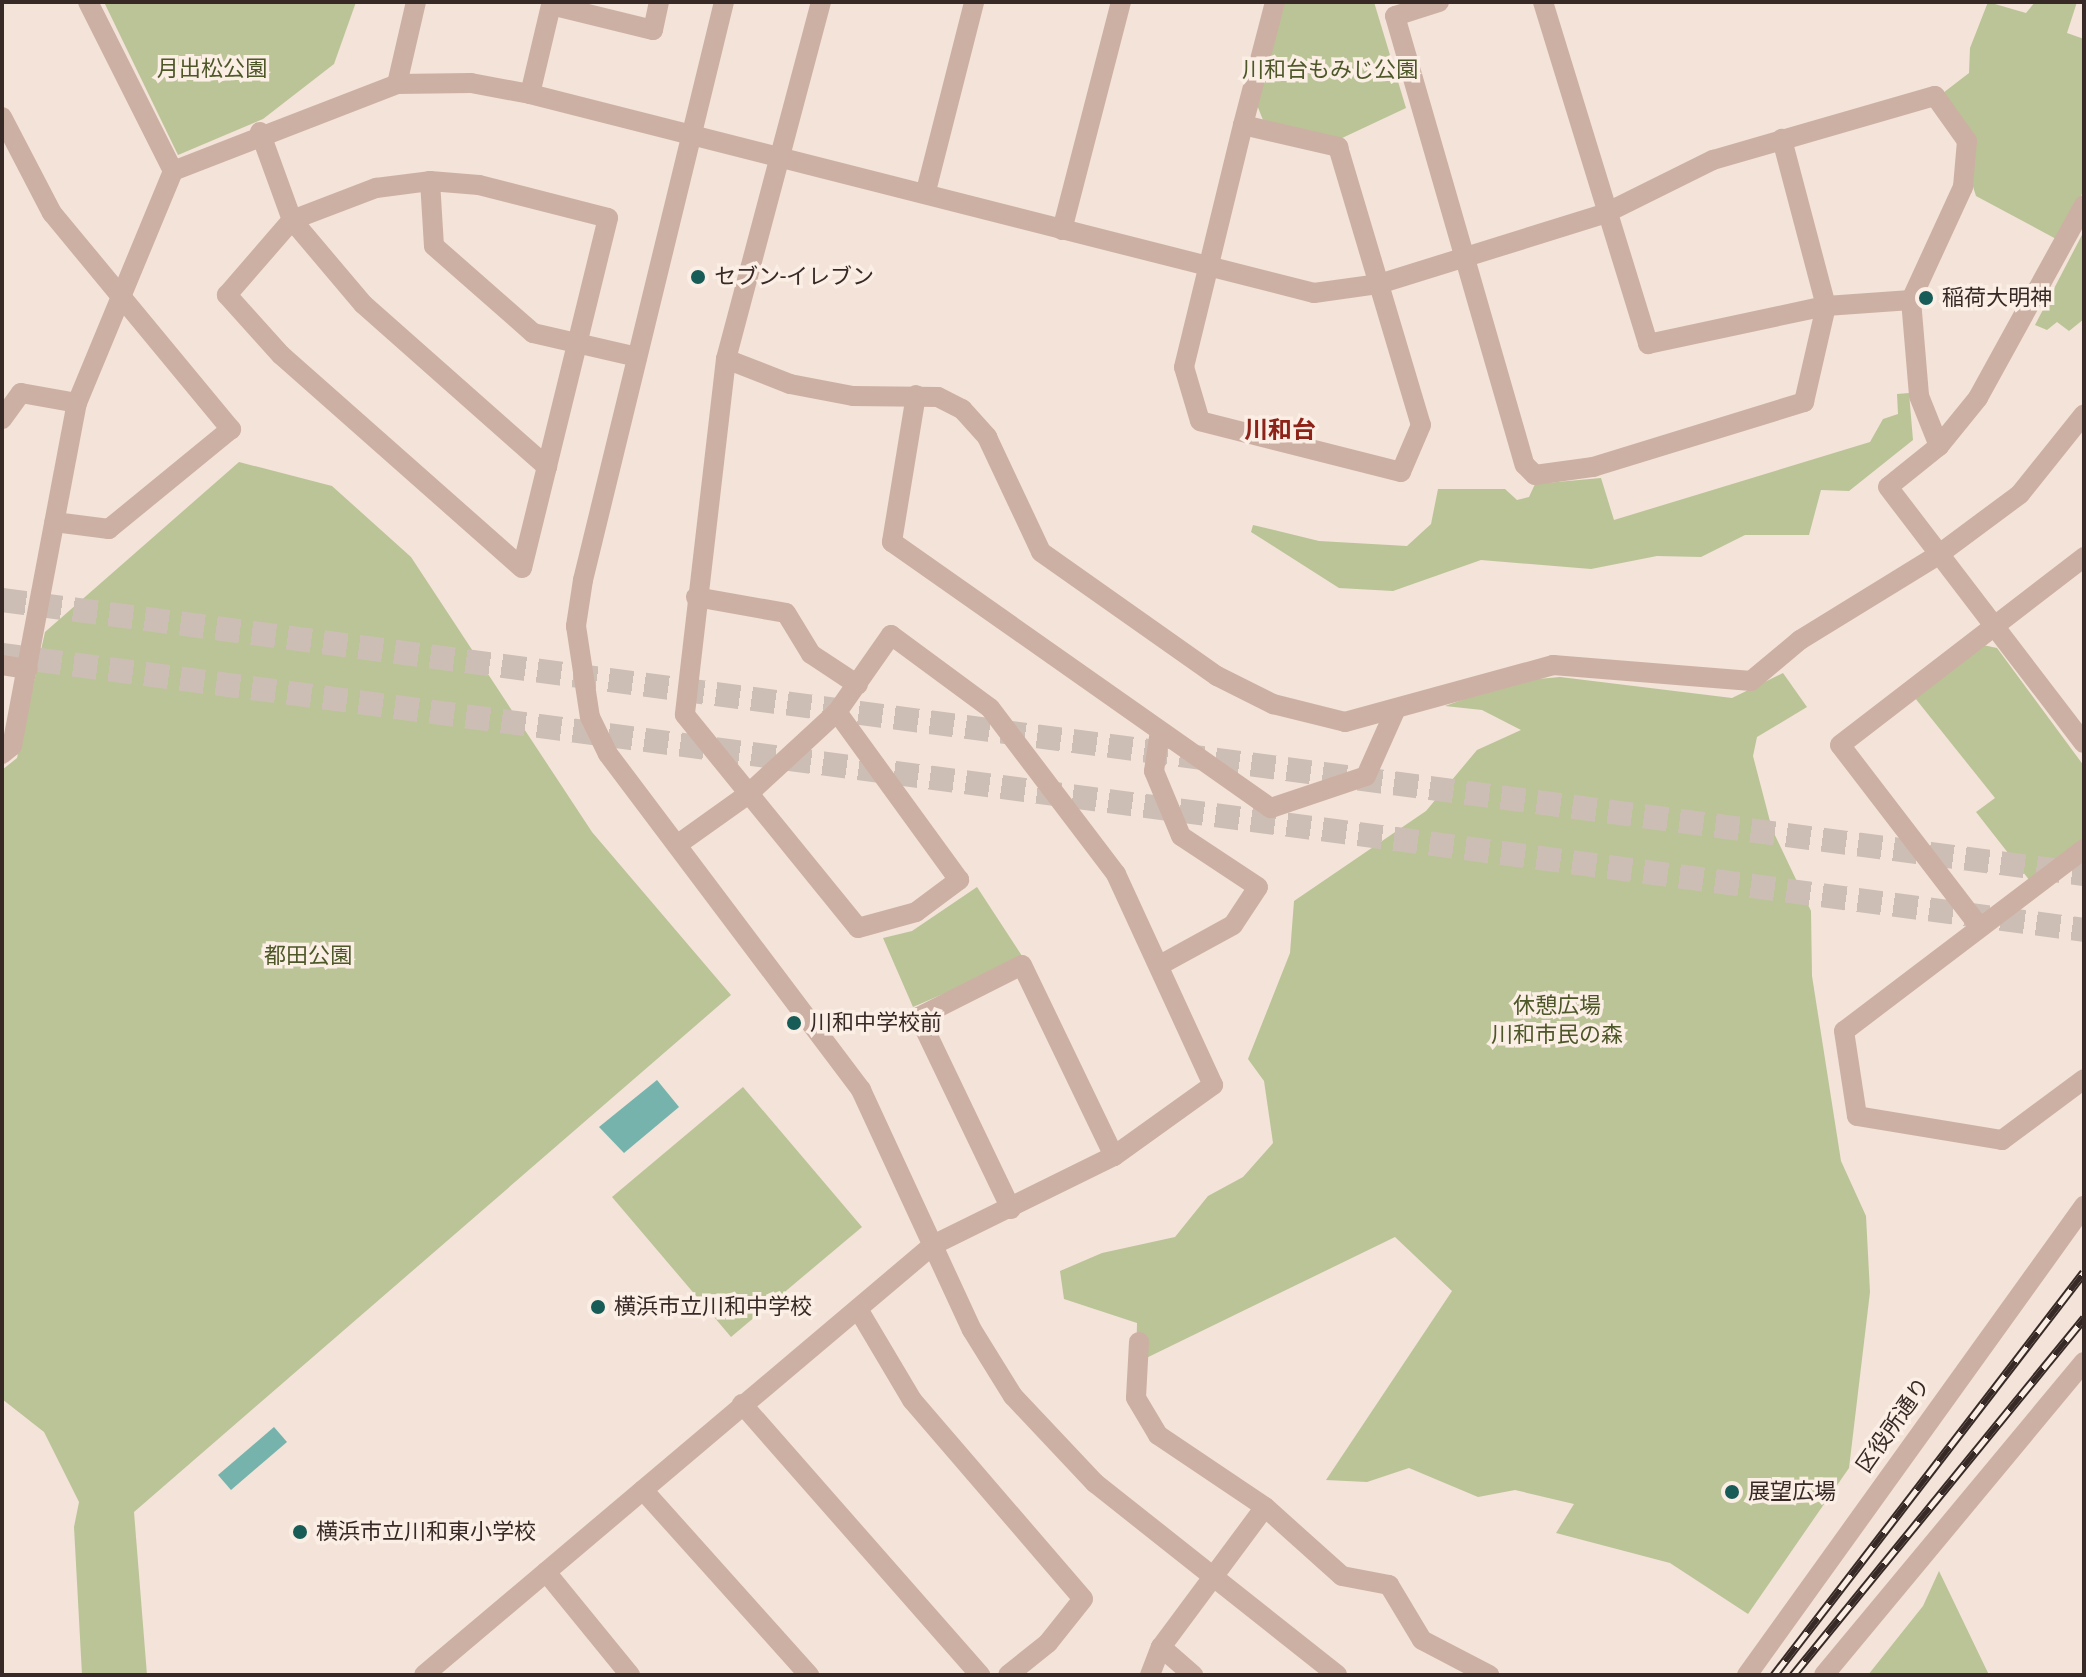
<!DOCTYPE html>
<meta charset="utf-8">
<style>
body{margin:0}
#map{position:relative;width:2086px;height:1677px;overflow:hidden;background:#f3e3d9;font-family:Roboto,"Noto Sans JP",sans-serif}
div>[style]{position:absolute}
.green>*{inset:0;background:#bbc497}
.water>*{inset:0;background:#75b3ac}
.highway-tunnel>*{height:24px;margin-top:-12px;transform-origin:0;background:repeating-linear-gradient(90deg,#cdbeb5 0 24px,transparent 0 36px)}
.minor>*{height:20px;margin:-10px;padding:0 10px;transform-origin:10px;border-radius:10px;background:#cdb0a4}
.rail>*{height:9px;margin-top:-4.5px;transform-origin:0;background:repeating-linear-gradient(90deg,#fbeee5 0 18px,#372926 0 36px);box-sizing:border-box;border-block:2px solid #372926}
.dots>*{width:22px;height:22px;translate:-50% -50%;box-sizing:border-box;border:4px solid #fbeee5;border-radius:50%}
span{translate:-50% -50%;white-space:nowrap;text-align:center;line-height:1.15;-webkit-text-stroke:7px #fbeee5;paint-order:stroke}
.park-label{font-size:22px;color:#4d5728}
.poi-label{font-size:22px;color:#372926}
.left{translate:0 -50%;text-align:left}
.street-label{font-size:22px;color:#372926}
.neighbourhood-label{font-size:24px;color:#8d2318;font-weight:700}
.frame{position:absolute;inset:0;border:4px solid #372926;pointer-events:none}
</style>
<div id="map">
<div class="green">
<div style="clip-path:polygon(104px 2px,356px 2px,334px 64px,263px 119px,178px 155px)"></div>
<div style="clip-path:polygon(1283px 2px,1374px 2px,1406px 108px,1340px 139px,1263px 120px,1255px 100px)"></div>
<div style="clip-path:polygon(1988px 2px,2026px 13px,2035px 2px,2077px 2px,2067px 33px,2084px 39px,2084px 190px,2058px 240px,1976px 196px,1943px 93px,1969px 73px,1970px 48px)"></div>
<div style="clip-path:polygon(2084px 231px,2084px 319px,2069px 331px,2057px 322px,2047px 330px,2035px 325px)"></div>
<div style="clip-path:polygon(1909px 393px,1913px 440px,1849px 491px,1821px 490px,1809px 535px,1745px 535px,1701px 557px,1657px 556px,1591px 569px,1481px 560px,1393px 591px,1339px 588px,1251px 532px,1253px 525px,1319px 541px,1407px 546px,1431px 524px,1438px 489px,1505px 489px,1517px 500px,1529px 497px,1535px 484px,1601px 478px,1614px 520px,1870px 442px,1883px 419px,1898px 414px,1897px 394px)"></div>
<div style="clip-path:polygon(239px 462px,332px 486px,411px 557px,592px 832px,731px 995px,134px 1512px,147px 1675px,82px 1675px,74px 1527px,79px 1502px,44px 1432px,2px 1399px,2px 770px,17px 758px,45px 632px)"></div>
<div style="clip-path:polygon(1983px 645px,1997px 648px,2084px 766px,2084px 840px,2030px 881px,1976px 812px,1995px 798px,1915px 698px)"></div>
<div style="clip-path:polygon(1783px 673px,1807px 707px,1757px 737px,1753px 756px,1772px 829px,1811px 911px,1812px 976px,1841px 1161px,1866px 1216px,1870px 1292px,1849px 1468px,1748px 1614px,1670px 1563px,1556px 1533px,1574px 1504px,1515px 1490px,1478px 1497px,1409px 1468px,1367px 1482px,1326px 1480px,1452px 1291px,1395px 1237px,1136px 1363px,1137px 1323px,1064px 1299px,1060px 1271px,1102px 1253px,1175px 1237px,1208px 1196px,1243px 1177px,1273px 1143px,1264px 1081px,1248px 1059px,1290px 953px,1294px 901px,1426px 811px,1477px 750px,1521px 730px,1482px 710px,1445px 706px,1515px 681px,1560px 677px,1732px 698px)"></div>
<div style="clip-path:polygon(977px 887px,1024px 959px,913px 1007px,883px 938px,912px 931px)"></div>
<div style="clip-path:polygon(743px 1087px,862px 1227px,731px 1337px,612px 1197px)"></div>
<div style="clip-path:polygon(1939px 1571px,1989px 1675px,1868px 1675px,1923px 1606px)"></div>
</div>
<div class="water">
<div style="clip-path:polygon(657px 1080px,679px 1107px,624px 1153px,599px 1127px)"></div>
<div style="clip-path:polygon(274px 1427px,287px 1442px,231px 1490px,218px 1475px)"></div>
</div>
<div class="highway-tunnel">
<div style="left:2px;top:600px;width:2100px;rotate:7.5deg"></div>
<div style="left:2px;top:655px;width:2100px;rotate:7.52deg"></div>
</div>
<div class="minor">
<div style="left:88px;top:2px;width:189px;rotate:63.3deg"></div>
<div style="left:724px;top:2px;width:595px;rotate:103.71deg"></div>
<div style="left:583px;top:580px;width:47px;rotate:98.7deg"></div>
<div style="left:576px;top:626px;width:92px;rotate:81.3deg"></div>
<div style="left:590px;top:717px;width:41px;rotate:64.1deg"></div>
<div style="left:608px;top:754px;width:421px;rotate:53deg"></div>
<div style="left:861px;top:1090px;width:264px;rotate:65.2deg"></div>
<div style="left:972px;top:1330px;width:78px;rotate:58.2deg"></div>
<div style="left:1013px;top:1396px;width:120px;rotate:46.7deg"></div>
<div style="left:1095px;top:1483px;width:309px;rotate:38.4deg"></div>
<div style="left:821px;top:2px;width:369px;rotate:104.9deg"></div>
<div style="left:726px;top:359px;width:358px;rotate:96.6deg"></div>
<div style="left:685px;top:715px;width:274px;rotate:50.9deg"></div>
<div style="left:858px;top:928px;width:60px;rotate:-15.4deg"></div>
<div style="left:916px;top:912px;width:54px;rotate:-36.7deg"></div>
<div style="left:959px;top:880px;width:208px;rotate:-126deg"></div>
<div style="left:1439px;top:2px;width:46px;rotate:162.3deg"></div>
<div style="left:1395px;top:16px;width:467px;rotate:73.9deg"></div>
<div style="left:1525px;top:465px;width:14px;rotate:45deg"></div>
<div style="left:1535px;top:475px;width:59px;rotate:-7.9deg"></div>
<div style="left:1593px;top:467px;width:221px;rotate:-17.1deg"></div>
<div style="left:1804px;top:402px;width:98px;rotate:-77.1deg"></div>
<div style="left:1826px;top:306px;width:173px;rotate:-104.8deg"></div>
<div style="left:1543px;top:2px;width:358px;rotate:72.9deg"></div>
<div style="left:1648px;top:344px;width:182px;rotate:-12.1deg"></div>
<div style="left:1826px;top:306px;width:85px;rotate:-4deg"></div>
<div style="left:397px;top:84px;width:84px;rotate:-77deg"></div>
<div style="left:530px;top:94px;width:91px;rotate:-76.7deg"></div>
<div style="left:551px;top:5px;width:105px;rotate:13.8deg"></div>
<div style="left:653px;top:30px;width:29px;rotate:-78deg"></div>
<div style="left:2px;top:117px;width:108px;rotate:62.5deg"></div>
<div style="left:52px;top:213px;width:281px;rotate:50.4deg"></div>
<div style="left:231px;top:429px;width:158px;rotate:140.7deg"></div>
<div style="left:109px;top:529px;width:55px;rotate:-172.7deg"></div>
<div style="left:1243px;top:125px;width:98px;rotate:13deg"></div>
<div style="left:1338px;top:147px;width:290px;rotate:73.4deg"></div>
<div style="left:1421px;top:425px;width:51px;rotate:113.1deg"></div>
<div style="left:1401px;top:472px;width:207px;rotate:-165.8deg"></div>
<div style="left:1200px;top:421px;width:56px;rotate:-106.5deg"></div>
<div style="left:1184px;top:367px;width:249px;rotate:-76.3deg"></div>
<div style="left:1243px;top:125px;width:127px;rotate:-75.4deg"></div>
<div style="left:260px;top:132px;width:94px;rotate:70deg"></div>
<div style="left:292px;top:220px;width:90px;rotate:-20.9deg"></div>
<div style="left:376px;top:188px;width:54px;rotate:-7.4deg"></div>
<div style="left:430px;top:181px;width:65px;rotate:86.5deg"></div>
<div style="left:434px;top:246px;width:132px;rotate:41.3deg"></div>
<div style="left:533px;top:333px;width:107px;rotate:13deg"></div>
<div style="left:430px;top:181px;width:49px;rotate:4.7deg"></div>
<div style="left:479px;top:185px;width:133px;rotate:14.3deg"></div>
<div style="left:608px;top:218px;width:360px;rotate:103.8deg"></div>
<div style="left:522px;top:568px;width:322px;rotate:-138.5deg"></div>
<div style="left:281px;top:355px;width:81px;rotate:-132deg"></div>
<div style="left:227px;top:295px;width:99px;rotate:-49.1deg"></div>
<div style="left:292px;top:220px;width:110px;rotate:49.8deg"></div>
<div style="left:363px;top:304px;width:246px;rotate:41.5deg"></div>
<div style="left:926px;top:191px;width:195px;rotate:-75.7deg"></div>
<div style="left:2084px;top:205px;width:220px;rotate:118.8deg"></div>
<div style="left:1978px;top:398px;width:62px;rotate:129.1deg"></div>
<div style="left:1939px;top:446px;width:65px;rotate:141.2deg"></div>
<div style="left:1888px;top:487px;width:322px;rotate:52.6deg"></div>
<div style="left:1062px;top:230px;width:236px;rotate:-75.5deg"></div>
<div style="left:726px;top:359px;width:69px;rotate:21.3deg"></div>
<div style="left:790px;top:384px;width:64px;rotate:10.8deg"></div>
<div style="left:853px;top:396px;width:85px;rotate:0.7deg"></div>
<div style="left:938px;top:397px;width:27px;rotate:27deg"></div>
<div style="left:962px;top:409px;width:38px;rotate:48deg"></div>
<div style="left:987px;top:437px;width:127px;rotate:64.8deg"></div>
<div style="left:1041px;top:552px;width:215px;rotate:35.2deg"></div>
<div style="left:1217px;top:676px;width:63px;rotate:26.6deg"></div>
<div style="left:1273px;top:704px;width:74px;rotate:14deg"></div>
<div style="left:1345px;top:722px;width:216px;rotate:-15.3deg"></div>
<div style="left:1553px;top:665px;width:199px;rotate:4.6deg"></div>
<div style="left:1751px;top:681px;width:64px;rotate:-39.9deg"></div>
<div style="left:1800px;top:640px;width:162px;rotate:-31.6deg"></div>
<div style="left:1938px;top:555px;width:102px;rotate:-36.6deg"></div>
<div style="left:2020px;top:494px;width:102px;rotate:-51.3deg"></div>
<div style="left:916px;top:395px;width:149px;rotate:99.3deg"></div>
<div style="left:892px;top:542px;width:463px;rotate:35.1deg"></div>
<div style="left:1271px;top:808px;width:100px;rotate:-18.6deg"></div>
<div style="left:1366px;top:776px;width:69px;rotate:-66deg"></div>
<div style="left:2px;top:419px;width:32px;rotate:-54deg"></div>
<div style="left:21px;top:393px;width:57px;rotate:10.1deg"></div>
<div style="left:696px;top:597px;width:91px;rotate:10.1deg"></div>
<div style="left:786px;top:613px;width:48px;rotate:58.6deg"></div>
<div style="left:811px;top:654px;width:56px;rotate:33.4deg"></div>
<div style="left:2px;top:665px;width:26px;rotate:9deg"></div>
<div style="left:2px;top:754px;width:13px;rotate:-39deg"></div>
<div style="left:12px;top:746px;width:349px;rotate:-79.3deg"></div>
<div style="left:77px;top:403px;width:251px;rotate:-67.5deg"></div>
<div style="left:173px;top:171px;width:240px;rotate:-21.2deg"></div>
<div style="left:397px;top:84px;width:74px;rotate:-0.8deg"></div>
<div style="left:471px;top:83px;width:60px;rotate:10.6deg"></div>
<div style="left:530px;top:94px;width:809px;rotate:14.24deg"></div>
<div style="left:1314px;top:293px;width:66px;rotate:-7.9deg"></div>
<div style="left:1379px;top:284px;width:236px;rotate:-17.3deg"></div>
<div style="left:1604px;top:214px;width:122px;rotate:-26.4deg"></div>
<div style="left:1713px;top:160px;width:231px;rotate:-16.1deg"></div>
<div style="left:1935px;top:96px;width:55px;rotate:54.6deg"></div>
<div style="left:1967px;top:141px;width:46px;rotate:95deg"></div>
<div style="left:1963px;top:187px;width:124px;rotate:114.7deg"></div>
<div style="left:1911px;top:300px;width:96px;rotate:85.2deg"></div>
<div style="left:1919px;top:396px;width:54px;rotate:68.2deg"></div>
<div style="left:2084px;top:849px;width:301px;rotate:142.8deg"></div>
<div style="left:1844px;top:1031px;width:86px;rotate:81.3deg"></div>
<div style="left:1857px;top:1116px;width:147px;rotate:9.4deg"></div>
<div style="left:2002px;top:1140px;width:102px;rotate:-36.6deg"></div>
<div style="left:1979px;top:926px;width:228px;rotate:-127.5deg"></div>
<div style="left:1840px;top:745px;width:308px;rotate:-37.6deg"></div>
<div style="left:1160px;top:965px;width:83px;rotate:-28.7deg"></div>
<div style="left:1233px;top:925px;width:45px;rotate:-56.7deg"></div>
<div style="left:1258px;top:887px;width:92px;rotate:-146.5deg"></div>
<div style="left:1181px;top:836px;width:70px;rotate:-112.6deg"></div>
<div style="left:1154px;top:771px;width:40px;rotate:-81.5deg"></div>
<div style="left:1011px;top:1209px;width:213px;rotate:-115.6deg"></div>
<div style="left:919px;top:1017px;width:115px;rotate:-26.8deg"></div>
<div style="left:1022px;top:965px;width:212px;rotate:64.3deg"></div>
<div style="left:858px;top:1309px;width:106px;rotate:59.3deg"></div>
<div style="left:912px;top:1400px;width:262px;rotate:49.3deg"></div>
<div style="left:1083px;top:1599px;width:56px;rotate:128.5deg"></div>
<div style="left:1048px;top:1643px;width:51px;rotate:141.3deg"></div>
<div style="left:1139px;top:1342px;width:56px;rotate:93.1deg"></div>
<div style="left:1136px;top:1398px;width:43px;rotate:59.3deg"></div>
<div style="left:1158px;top:1435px;width:129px;rotate:33.9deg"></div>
<div style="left:742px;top:1404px;width:361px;rotate:48.7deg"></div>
<div style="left:643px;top:1490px;width:249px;rotate:48.1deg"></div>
<div style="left:546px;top:1572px;width:133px;rotate:50.8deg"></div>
<div style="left:1161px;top:1647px;width:43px;rotate:41.2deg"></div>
<div style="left:424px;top:1675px;width:666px;rotate:-40.19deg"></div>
<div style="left:933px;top:1245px;width:202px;rotate:-26.2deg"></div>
<div style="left:1114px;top:1156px;width:122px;rotate:-35.6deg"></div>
<div style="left:1213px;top:1085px;width:232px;rotate:-114.7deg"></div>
<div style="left:1116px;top:874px;width:208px;rotate:-127.2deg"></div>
<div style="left:990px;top:708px;width:123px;rotate:-143.6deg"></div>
<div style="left:891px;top:635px;width:94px;rotate:125deg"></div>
<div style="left:837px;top:712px;width:122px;rotate:137.3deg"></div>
<div style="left:747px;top:795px;width:86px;rotate:144.5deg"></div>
<div style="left:1150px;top:1675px;width:30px;rotate:-69deg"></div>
<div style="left:1161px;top:1647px;width:174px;rotate:-53.4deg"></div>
<div style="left:1265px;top:1507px;width:103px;rotate:41.9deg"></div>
<div style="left:1342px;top:1576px;width:48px;rotate:10.8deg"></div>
<div style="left:1389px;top:1585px;width:64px;rotate:59deg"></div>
<div style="left:1422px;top:1640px;width:76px;rotate:27.6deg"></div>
<div style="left:1747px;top:1675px;width:578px;rotate:-54.3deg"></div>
<div style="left:1824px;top:1675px;width:407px;rotate:-50.3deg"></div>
</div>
<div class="rail">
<div style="left:1774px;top:1675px;width:508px;rotate:-52.43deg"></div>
<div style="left:1793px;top:1675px;width:461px;rotate:-50.8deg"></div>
</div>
<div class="dots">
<div style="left:698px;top:277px;background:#185c57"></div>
<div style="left:1926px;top:298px;background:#185c57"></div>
<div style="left:794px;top:1023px;background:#185c57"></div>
<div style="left:598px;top:1307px;background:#185c57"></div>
<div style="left:1732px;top:1492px;background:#185c57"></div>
<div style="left:300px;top:1532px;background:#185c57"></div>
</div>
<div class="park-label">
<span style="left:212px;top:69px">月出松公園</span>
<span style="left:1330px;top:70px">川和台もみじ公園</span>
<span style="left:308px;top:956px">都田公園</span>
<span style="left:1557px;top:1006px">休憩広場</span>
<span style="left:1557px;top:1035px">川和市民の森</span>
</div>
<div class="poi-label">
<span class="left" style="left:714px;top:277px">セブン-イレブン</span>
<span class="left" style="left:1942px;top:298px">稲荷大明神</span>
<span class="left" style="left:810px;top:1023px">川和中学校前</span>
<span class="left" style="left:614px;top:1307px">横浜市立川和中学校</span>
<span class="left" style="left:1748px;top:1492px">展望広場</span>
<span class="left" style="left:316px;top:1532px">横浜市立川和東小学校</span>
</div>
<div class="street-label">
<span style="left:1893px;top:1425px;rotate:-55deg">区役所通り</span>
</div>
<div class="neighbourhood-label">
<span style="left:1280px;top:431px">川和台</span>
</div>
<div class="frame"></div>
</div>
